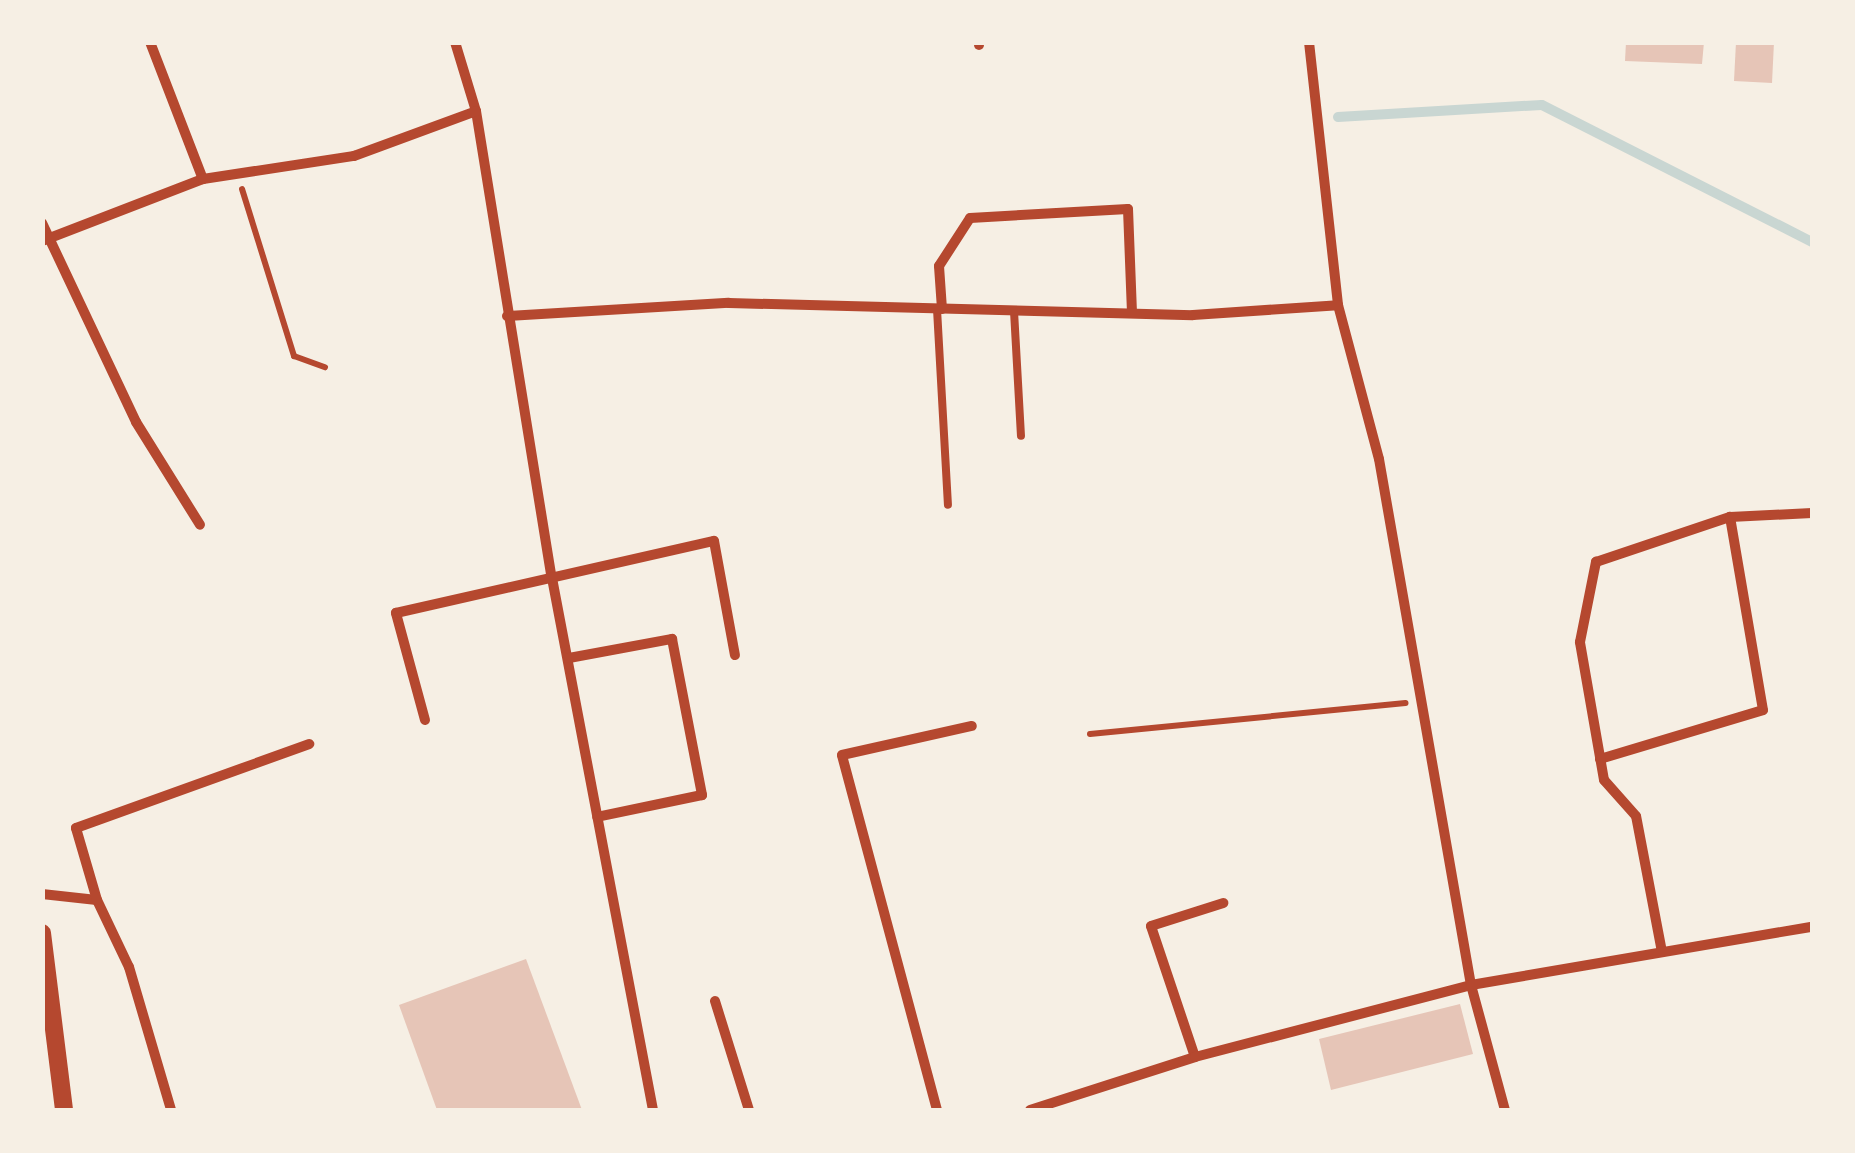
<!DOCTYPE html>
<style>
body{margin:0}
#map{position:relative;width:1855px;height:1153px;overflow:hidden;background:#f6efe4;font-family:"IBM Plex Sans",sans-serif}
div>[style]{position:absolute}
.stream>*{height:10px;margin:-5px;padding:0 5px;transform-origin:5px;border-radius:5px;background:#c9d6d2}
.building>*{inset:0;background:#e6c5b7}
.path>*{height:6px;margin:-3px;padding:0 3px;transform-origin:3px;border-radius:3px;background:#b5482f}
.service>*{height:8px;margin:-4px;padding:0 4px;transform-origin:4px;border-radius:4px;background:#b5482f}
.minor>*{height:10px;margin:-5px;padding:0 5px;transform-origin:5px;border-radius:5px;background:#b5482f}
.tertiary>*{height:18px;margin:-9px;padding:0 9px;transform-origin:9px;border-radius:9px;background:#b5482f}
span{translate:-50% -50%;white-space:nowrap;text-align:center;line-height:1.15;-webkit-text-stroke:10px #f6efe4;paint-order:stroke}
.frame{position:absolute;inset:0;border:45px solid #f6efe4;pointer-events:none}
</style>
<div id="map">
<div class="stream">
<div style="left:1338px;top:117px;width:204px;rotate:-3.4deg"></div>
<div style="left:1542px;top:105px;width:303px;rotate:26.9deg"></div>
</div>
<div class="building">
<div style="clip-path:polygon(1626px 42px,1704px 42px,1702px 64px,1625px 61px)"></div>
<div style="clip-path:polygon(1736px 42px,1774px 42px,1772px 83px,1734px 81px)"></div>
<div style="clip-path:polygon(526px 959px,582px 1110px,437px 1110px,399px 1005px)"></div>
<div style="clip-path:polygon(1460px 1004px,1473px 1054px,1331px 1090px,1319px 1039px)"></div>
</div>
<div class="path">
<div style="left:242px;top:189px;width:175px;rotate:72.7deg"></div>
<div style="left:294px;top:356px;width:33px;rotate:20deg"></div>
<div style="left:1090px;top:734px;width:317px;rotate:-5.6deg"></div>
</div>
<div class="service">
<div style="left:937px;top:309px;width:196px;rotate:86.8deg"></div>
<div style="left:1014px;top:311px;width:125px;rotate:86.8deg"></div>
</div>
<div class="minor">
<div style="left:150px;top:42px;width:147px;rotate:68.9deg"></div>
<div style="left:455px;top:42px;width:72px;rotate:73.1deg"></div>
<div style="left:476px;top:111px;width:473px;rotate:80.8deg"></div>
<div style="left:552px;top:578px;width:542px;rotate:79.25deg"></div>
<div style="left:979px;top:42px;width:3px;rotate:90deg"></div>
<div style="left:1309px;top:42px;width:265px;rotate:83.7deg"></div>
<div style="left:1338px;top:305px;width:159px;rotate:75.1deg"></div>
<div style="left:1379px;top:459px;width:534px;rotate:80.08deg"></div>
<div style="left:1471px;top:985px;width:130px;rotate:74.8deg"></div>
<div style="left:42px;top:223px;width:220px;rotate:64.7deg"></div>
<div style="left:136px;top:422px;width:121px;rotate:58.1deg"></div>
<div style="left:42px;top:241px;width:173px;rotate:-21.1deg"></div>
<div style="left:203px;top:179px;width:153px;rotate:-8.7deg"></div>
<div style="left:354px;top:156px;width:130px;rotate:-20.2deg"></div>
<div style="left:942px;top:309px;width:43px;rotate:-94deg"></div>
<div style="left:939px;top:266px;width:57px;rotate:-57.1deg"></div>
<div style="left:970px;top:218px;width:158px;rotate:-3.3deg"></div>
<div style="left:1128px;top:209px;width:103px;rotate:87.8deg"></div>
<div style="left:507px;top:316px;width:222px;rotate:-3.4deg"></div>
<div style="left:729px;top:303px;width:464px;rotate:1.5deg"></div>
<div style="left:1193px;top:315px;width:145px;rotate:-3.9deg"></div>
<div style="left:569px;top:658px;width:105px;rotate:-10.5deg"></div>
<div style="left:672px;top:639px;width:159px;rotate:79.1deg"></div>
<div style="left:702px;top:795px;width:107px;rotate:168.2deg"></div>
<div style="left:425px;top:720px;width:111px;rotate:-105.2deg"></div>
<div style="left:396px;top:613px;width:326px;rotate:-12.8deg"></div>
<div style="left:714px;top:541px;width:116px;rotate:79.6deg"></div>
<div style="left:1600px;top:759px;width:170px;rotate:-16.7deg"></div>
<div style="left:1763px;top:710px;width:196px;rotate:-99.7deg"></div>
<div style="left:42px;top:894px;width:55px;rotate:6.2deg"></div>
<div style="left:97px;top:900px;width:74px;rotate:64.5deg"></div>
<div style="left:129px;top:967px;width:149px;rotate:73.6deg"></div>
<div style="left:97px;top:900px;width:75px;rotate:-106.3deg"></div>
<div style="left:76px;top:828px;width:248px;rotate:-19.8deg"></div>
<div style="left:1662px;top:952px;width:138px;rotate:-100.8deg"></div>
<div style="left:1636px;top:816px;width:48px;rotate:-131.6deg"></div>
<div style="left:1604px;top:780px;width:140px;rotate:-99.9deg"></div>
<div style="left:1580px;top:642px;width:82px;rotate:-78.7deg"></div>
<div style="left:1596px;top:562px;width:141px;rotate:-18.6deg"></div>
<div style="left:1730px;top:517px;width:82px;rotate:-2.8deg"></div>
<div style="left:715px;top:1001px;width:114px;rotate:72.7deg"></div>
<div style="left:1195px;top:1057px;width:138px;rotate:-108.6deg"></div>
<div style="left:1151px;top:926px;width:76px;rotate:-17.7deg"></div>
<div style="left:937px;top:1110px;width:367px;rotate:-105deg"></div>
<div style="left:842px;top:755px;width:133px;rotate:-12.6deg"></div>
<div style="left:1030px;top:1110px;width:173px;rotate:-17.8deg"></div>
<div style="left:1195px;top:1057px;width:285px;rotate:-14.6deg"></div>
<div style="left:1471px;top:985px;width:346px;rotate:-9.7deg"></div>
</div>
<div class="tertiary">
<div style="left:42px;top:933px;width:178px;rotate:82.9deg"></div>
</div>
<div class="frame"></div>
</div>
